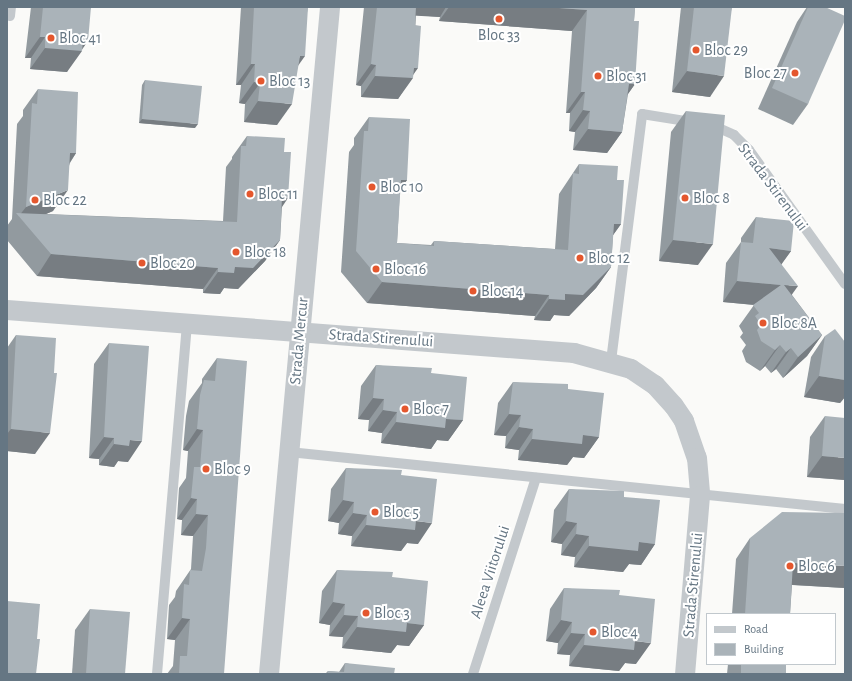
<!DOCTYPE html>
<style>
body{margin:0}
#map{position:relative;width:852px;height:681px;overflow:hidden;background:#fafaf8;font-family:"Alegreya Sans",sans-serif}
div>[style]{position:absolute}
.lane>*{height:10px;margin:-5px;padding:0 5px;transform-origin:5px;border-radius:5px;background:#c3c8cc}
.street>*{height:20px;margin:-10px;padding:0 10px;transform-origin:10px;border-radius:10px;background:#c3c8cc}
.wall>*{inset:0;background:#929a9f}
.shaded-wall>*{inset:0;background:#777d82}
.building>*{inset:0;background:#aab3b9}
.dots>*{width:11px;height:11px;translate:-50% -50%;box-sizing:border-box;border:2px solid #fff;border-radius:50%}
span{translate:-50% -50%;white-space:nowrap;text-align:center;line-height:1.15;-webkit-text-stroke:4px #fff;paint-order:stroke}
.poi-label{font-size:16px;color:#657683}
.left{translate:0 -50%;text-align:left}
.right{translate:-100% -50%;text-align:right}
.street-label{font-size:16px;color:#657683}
.frame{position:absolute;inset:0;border:8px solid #657683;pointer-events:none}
.legend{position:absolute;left:706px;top:613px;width:130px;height:52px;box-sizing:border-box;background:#fff;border:1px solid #c1c8cd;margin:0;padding:5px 7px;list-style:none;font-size:12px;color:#657683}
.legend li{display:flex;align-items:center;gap:8px;height:20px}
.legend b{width:20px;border:1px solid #c1c8cd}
</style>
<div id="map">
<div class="lane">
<div style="left:10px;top:16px;width:9px;rotate:-84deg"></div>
<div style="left:712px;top:125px;width:24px;rotate:24deg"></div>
<div style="left:734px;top:135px;width:21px;rotate:45deg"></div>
<div style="left:749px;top:150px;width:165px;rotate:54.4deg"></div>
<div style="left:611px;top:361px;width:249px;rotate:-82.8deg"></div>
<div style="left:642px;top:114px;width:51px;rotate:9.1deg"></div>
<div style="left:289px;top:452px;width:559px;rotate:5.85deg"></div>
<div style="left:157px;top:674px;width:351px;rotate:-85.1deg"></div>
<div style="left:473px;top:674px;width:206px;rotate:-72.2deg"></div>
</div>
<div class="street">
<div style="left:7px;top:310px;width:569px;rotate:4.34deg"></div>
<div style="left:574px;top:353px;width:59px;rotate:15.7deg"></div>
<div style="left:631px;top:369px;width:29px;rotate:34deg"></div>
<div style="left:655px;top:385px;width:28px;rotate:48deg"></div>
<div style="left:674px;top:406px;width:18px;rotate:56deg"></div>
<div style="left:684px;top:421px;width:39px;rotate:71deg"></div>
<div style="left:697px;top:458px;width:38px;rotate:85deg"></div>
<div style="left:700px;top:496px;width:179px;rotate:94.8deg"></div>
<div style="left:269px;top:674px;width:670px;rotate:-84.77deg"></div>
</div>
<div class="wall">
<div style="clip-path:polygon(31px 7px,91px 7px,67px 72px,30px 69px,31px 58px,25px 58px)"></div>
<div style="clip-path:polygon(241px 7px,308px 7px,298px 65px,277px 125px,244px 122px,245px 104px,239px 103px,241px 85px,236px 85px)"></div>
<div style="clip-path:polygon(364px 7px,635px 7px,634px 21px,635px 84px,628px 94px,622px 132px,607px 153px,573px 150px,575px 132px,569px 131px,570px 113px,566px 113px,572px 31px,439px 21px,440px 17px,416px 15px,413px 75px,398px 99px,361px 97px,361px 86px,356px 85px)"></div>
<div style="clip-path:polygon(681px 7px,732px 7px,710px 97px,672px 92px)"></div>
<div style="clip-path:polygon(807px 7px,825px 7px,808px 104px,793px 125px,758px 109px,797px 22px)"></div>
<div style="clip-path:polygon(145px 80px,195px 128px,139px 123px,142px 85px)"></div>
<div style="clip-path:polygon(38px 89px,76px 153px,70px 163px,53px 211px,46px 214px,223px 221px,226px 167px,232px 159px,232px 157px,247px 136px,282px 207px,280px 240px,265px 261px,238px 289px,224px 288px,220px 294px,203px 293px,203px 289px,37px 276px,7px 240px,7px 226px,12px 219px,17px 124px,23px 116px,23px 110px)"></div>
<div style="clip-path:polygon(686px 111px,698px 265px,659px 261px,671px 132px)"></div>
<div style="clip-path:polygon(369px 117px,407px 180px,400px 189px,397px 243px,431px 245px,434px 241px,555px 249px,559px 194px,579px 164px,617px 180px,621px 224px,613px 235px,611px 267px,596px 288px,569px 316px,554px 315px,550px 321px,534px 320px,535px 316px,367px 303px,341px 272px,349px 152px,354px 145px,354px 138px)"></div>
<div style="clip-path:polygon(756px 217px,791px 251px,781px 264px,792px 295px,822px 335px,807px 356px,783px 378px,776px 369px,771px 373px,765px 366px,760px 371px,746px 362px,742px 351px,746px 345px,740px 337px,743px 333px,739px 326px,754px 305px,723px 302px,726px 263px,741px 242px,741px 238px)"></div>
<div style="clip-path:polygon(16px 335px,54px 373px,35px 454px,7px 451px,7px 348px)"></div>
<div style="clip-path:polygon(825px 336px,845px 342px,845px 397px,840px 403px,804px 397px,811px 357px)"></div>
<div style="clip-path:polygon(109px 343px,128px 462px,118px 461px,114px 467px,99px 465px,99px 459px,89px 458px,94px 364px)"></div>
<div style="clip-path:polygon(217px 358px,224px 674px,167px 674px,173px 666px,175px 640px,167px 639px,169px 605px,175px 597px,176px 591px,191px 569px,193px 536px,181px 535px,182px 520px,177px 519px,179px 488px,186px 478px,188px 451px,183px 450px,186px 416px,189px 401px,202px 383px,202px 379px)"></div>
<div style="clip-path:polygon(376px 365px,431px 373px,463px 420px,448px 441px,437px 440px,431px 449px,381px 443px,382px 433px,368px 431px,369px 420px,358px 419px,361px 386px)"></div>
<div style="clip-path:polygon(513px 382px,568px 389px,599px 437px,584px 458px,573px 457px,567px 465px,518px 460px,519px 450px,505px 448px,506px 436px,494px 435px,498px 403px)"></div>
<div style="clip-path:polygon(825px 416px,845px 480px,807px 477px,810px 437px)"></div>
<div style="clip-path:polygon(346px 468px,401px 475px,418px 544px,407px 543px,401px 551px,351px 546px,352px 536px,338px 534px,339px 523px,328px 521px,331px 489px)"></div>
<div style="clip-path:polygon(569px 489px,624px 497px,655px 544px,641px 565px,629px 564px,623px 572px,574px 567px,575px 557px,561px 555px,562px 544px,551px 542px,554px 510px)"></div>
<div style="clip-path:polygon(750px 538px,845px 588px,792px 585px,790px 614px,732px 614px,736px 559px)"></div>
<div style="clip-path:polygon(337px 570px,392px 577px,424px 625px,409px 646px,397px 645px,391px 653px,342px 648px,343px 637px,329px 636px,330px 625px,319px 623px,322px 591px)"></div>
<div style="clip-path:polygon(564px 588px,619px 595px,636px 664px,625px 663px,619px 671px,569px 666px,570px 655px,557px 654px,558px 643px,546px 641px,550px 609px)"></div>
<div style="clip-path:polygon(90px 609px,125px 674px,72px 674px,75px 630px)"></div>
<div style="clip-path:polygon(345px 663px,394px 674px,325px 674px,328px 671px,339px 672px)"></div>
<div style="clip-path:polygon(728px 664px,786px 664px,786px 674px,727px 674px)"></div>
</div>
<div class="shaded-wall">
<div style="clip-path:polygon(408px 7px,446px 7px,440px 17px,403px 15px)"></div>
<div style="clip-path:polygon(449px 7px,545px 7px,587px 10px,572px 31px,439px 21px)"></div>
<div style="clip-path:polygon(40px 37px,45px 37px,31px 58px,25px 58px)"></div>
<div style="clip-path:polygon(83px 41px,88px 41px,81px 51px,82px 51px,67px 72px,30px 69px,45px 48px)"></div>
<div style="clip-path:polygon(300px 56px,305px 56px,290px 77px)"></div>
<div style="clip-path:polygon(251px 64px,255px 64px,241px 85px,236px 85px)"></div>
<div style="clip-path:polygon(371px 64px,376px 65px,361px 86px,356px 85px)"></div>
<div style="clip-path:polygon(414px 68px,418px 68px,411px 78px,413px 78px,398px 99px,361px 97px,375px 76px)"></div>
<div style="clip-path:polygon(687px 71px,724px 76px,710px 97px,672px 92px)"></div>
<div style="clip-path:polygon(254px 82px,260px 83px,245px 104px,239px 103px)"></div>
<div style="clip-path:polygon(629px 84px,635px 84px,620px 105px)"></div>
<div style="clip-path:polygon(581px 92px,585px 92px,570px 113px,566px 113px)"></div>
<div style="clip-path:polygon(258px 101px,292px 104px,277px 125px,244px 122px)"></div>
<div style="clip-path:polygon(583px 110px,590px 111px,575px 132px,569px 131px)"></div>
<div style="clip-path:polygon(142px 119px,198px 124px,195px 128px,139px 123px)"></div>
<div style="clip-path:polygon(588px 129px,622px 132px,607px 153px,573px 150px)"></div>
<div style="clip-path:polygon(70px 153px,76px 153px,62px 174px)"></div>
<div style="clip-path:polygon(401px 180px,407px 180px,392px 201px)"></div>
<div style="clip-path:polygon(68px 190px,53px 211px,25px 223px,19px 216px,26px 207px)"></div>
<div style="clip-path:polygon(282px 197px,288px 198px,274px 219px)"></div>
<div style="clip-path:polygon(614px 224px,621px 224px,606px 245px)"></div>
<div style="clip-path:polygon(280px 240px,265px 261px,238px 289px,224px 288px,220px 294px,203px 293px,218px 272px,235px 267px)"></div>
<div style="clip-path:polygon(673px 240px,713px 244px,698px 265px,659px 261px)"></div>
<div style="clip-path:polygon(769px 248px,791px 251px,776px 272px)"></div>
<div style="clip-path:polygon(51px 254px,218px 268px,203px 289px,37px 276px)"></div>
<div style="clip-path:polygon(611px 267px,596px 288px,569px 316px,554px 315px,550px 321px,534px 320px,549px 299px,565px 294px)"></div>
<div style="clip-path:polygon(737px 281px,781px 285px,766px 306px,723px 302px)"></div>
<div style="clip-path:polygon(382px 282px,549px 295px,535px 316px,367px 303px)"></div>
<div style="clip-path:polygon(784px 285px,798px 286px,783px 307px)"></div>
<div style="clip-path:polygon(822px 335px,807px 356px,783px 378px,798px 357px)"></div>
<div style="clip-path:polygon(780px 345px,765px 366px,760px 371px,775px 350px)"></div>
<div style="clip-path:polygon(791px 348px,776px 369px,771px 373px,786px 352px)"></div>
<div style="clip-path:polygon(819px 376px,845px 380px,845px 397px,840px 403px,804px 397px)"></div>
<div style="clip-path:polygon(373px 398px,384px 399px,369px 420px,358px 419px)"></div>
<div style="clip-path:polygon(383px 410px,397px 412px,382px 433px,368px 431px)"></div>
<div style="clip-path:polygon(509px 414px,521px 415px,506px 436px,494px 435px)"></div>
<div style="clip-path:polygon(446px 419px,463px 420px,448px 441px,437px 440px,431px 449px,381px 443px,396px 422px)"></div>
<div style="clip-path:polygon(519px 427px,533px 429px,519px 450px,505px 448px)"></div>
<div style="clip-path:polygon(11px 429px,50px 433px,35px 454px,7px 451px,7px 434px)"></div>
<div style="clip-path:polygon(197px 429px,203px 430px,188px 451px,183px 450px)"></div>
<div style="clip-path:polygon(583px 435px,599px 437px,584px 458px,573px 457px,567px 465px,518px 460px,532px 439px)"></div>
<div style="clip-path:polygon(104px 437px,114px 438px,99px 459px,89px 458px)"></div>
<div style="clip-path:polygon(130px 440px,142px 441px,128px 462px,118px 461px,114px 467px,99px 465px,114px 444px)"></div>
<div style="clip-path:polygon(822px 456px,845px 458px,845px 480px,807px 477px)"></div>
<div style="clip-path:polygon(191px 498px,197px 499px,182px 520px,177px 519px)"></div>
<div style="clip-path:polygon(343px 500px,354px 502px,339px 523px,328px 521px)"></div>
<div style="clip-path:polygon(353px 513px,367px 515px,352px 536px,338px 534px)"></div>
<div style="clip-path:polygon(196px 514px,208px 515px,193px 536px,181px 535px)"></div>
<div style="clip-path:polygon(416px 521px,432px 523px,418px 544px,407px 543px,401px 551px,351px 546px,366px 525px)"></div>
<div style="clip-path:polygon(566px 521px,577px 523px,562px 544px,551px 542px)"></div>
<div style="clip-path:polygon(576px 534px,589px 536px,575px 557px,561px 555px)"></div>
<div style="clip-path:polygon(639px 542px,655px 544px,641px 565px,629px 564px,623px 572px,574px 567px,589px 546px)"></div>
<div style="clip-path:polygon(793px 563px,845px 566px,845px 588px,778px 584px)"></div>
<div style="clip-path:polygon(333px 602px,345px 604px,330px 625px,319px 623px)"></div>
<div style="clip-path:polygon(344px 615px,358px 616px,343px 637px,329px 636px)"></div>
<div style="clip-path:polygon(182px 618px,190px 619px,175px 640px,167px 639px)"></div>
<div style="clip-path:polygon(561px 620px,572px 622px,558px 643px,546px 641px)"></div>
<div style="clip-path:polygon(407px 623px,424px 625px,409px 646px,397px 645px,391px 653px,342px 648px,357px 627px)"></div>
<div style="clip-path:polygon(571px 633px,585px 634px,570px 655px,557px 654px)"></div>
<div style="clip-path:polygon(635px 641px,651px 643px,636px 664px,625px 663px,619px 671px,569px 666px,584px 645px)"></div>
</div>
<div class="building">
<div style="clip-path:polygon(43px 7px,91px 7px,88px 41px,83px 41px,82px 51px,45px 48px,45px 37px,40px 37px)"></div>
<div style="clip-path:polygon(254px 7px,308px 7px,305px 56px,300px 56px,292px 104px,258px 101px,260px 83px,254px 82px,255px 64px,251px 64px)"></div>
<div style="clip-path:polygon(377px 7px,416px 7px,415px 25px,421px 26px,418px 68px,414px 68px,413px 78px,375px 76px,376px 65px,371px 64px)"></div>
<div style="clip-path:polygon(545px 7px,635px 7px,634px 21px,639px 21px,635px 84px,629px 84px,622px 132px,588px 129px,590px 111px,583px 110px,585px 92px,581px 92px,587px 10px)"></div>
<div style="clip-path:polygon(694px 7px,732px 7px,724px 76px,687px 71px)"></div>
<div style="clip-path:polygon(808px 7px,825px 7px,845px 16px,845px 20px,808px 104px,772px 88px)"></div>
<div style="clip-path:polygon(145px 80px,202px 86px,198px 124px,142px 119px)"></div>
<div style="clip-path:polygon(38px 89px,78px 92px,76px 153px,70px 153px,68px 190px,26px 207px,32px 103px,37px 104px)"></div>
<div style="clip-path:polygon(686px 111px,725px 115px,713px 244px,673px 240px)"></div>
<div style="clip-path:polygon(369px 117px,410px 119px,407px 180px,401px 180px,397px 243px,434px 246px,434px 241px,568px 250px,573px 173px,579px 174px,579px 164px,618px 166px,617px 180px,624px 180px,621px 224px,614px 224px,611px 267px,583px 295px,565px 294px,565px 300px,549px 299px,549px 295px,382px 282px,356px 251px,364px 131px,368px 131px)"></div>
<div style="clip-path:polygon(247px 136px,285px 138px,284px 152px,291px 152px,288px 198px,282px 197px,280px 240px,253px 268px,235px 267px,234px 273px,218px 272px,218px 268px,51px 254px,16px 213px,237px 222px,241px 146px,246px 146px)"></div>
<div style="clip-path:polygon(756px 217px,794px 221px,791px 251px,769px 248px,798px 286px,784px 285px,822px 335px,798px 357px,791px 348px,786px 352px,780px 345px,775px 350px,761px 341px,757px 330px,761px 325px,755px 316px,759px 313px,753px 305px,781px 285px,737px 281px,741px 242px,753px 243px)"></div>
<div style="clip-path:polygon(835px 329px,845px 342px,845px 380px,819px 376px,825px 336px)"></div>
<div style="clip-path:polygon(16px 335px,56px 338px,54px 373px,57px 373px,50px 433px,11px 429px)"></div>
<div style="clip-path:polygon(109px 343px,149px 346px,142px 441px,130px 440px,129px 446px,114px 444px,114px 438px,104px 437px)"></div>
<div style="clip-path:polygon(217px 358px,247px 361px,224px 674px,179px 674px,180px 656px,187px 656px,190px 619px,182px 618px,184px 584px,189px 585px,190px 570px,202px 571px,206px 548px,208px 515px,196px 514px,197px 499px,191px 498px,194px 467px,200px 467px,203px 430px,197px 429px,200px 395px,204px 380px,215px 381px)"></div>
<div style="clip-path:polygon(376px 365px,432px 368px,431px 373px,467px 377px,463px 420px,446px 419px,445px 428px,396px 422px,397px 412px,383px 410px,384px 399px,373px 398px)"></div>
<div style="clip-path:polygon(513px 382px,568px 384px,568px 389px,604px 393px,599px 437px,583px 435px,582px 444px,532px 439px,533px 429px,519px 427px,521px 415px,509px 414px)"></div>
<div style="clip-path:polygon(825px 416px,845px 418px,845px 458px,822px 456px)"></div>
<div style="clip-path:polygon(346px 468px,402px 470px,401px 475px,437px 479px,432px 523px,416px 521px,415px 530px,366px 525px,367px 515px,353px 513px,354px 502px,343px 500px)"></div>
<div style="clip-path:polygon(569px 489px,624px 491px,624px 497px,660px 500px,655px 544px,639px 542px,638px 551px,589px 546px,589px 536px,576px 534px,577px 523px,566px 521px)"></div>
<div style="clip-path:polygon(782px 512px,845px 513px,845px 566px,793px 563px,790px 614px,745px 614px,750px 538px)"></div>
<div style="clip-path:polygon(337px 570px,393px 572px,392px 577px,428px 581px,424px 625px,407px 623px,406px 632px,357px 627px,358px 616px,344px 615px,345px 604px,333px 602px)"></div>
<div style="clip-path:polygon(564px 588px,620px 590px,619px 595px,655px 599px,651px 643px,635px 641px,634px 650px,584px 645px,585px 634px,571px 633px,572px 622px,561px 620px)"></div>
<div style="clip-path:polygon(7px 601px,40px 604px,37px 639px,40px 639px,36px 674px,7px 674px)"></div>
<div style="clip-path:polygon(90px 609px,130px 612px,125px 674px,86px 674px)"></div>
<div style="clip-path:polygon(345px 663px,395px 668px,394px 674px,327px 674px,328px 671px,344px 672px)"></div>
<div style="clip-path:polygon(741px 664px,786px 664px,786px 674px,741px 674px)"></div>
</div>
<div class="dots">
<div style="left:499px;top:19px;background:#e4572e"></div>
<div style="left:51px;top:38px;background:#e4572e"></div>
<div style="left:696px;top:50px;background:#e4572e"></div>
<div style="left:795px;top:73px;background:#e4572e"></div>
<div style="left:598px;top:76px;background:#e4572e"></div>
<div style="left:261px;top:81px;background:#e4572e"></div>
<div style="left:372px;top:187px;background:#e4572e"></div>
<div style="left:250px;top:194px;background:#e4572e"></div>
<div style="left:685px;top:198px;background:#e4572e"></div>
<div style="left:35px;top:200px;background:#e4572e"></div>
<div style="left:236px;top:252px;background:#e4572e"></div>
<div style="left:580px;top:258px;background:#e4572e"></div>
<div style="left:142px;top:263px;background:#e4572e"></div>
<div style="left:376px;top:269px;background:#e4572e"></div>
<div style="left:473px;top:291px;background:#e4572e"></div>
<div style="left:763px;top:323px;background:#e4572e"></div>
<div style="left:405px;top:409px;background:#e4572e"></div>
<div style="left:206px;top:469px;background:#e4572e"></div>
<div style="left:375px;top:512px;background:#e4572e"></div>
<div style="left:790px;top:566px;background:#e4572e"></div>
<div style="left:366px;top:613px;background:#e4572e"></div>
<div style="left:593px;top:632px;background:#e4572e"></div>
</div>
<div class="poi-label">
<span style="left:499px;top:35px">Bloc 33</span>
<span class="left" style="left:59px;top:38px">Bloc 41</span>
<span class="left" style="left:704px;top:50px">Bloc 29</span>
<span class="right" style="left:787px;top:73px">Bloc 27</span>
<span class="left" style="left:606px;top:76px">Bloc 31</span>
<span class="left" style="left:269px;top:81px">Bloc 13</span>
<span class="left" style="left:380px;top:187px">Bloc 10</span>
<span class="left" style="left:258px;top:194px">Bloc 11</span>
<span class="left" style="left:693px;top:198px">Bloc 8</span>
<span class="left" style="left:43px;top:200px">Bloc 22</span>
<span class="left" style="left:244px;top:252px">Bloc 18</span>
<span class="left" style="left:588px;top:258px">Bloc 12</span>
<span class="left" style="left:150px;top:263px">Bloc 20</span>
<span class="left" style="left:384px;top:269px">Bloc 16</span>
<span class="left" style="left:481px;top:291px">Bloc 14</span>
<span class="left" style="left:771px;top:323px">Bloc 8A</span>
<span class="left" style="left:413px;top:409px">Bloc 7</span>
<span class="left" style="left:214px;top:469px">Bloc 9</span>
<span class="left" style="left:383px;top:512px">Bloc 5</span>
<span class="left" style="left:798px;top:566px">Bloc 6</span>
<span class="left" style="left:374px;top:613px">Bloc 3</span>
<span class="left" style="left:601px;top:632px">Bloc 4</span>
</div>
<div class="street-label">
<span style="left:773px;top:187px;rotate:53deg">Strada Stirenului</span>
<span style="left:381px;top:338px;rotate:4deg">Strada Stirenului</span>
<span style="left:299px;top:341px;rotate:-85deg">Strada Mercur</span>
<span style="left:490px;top:572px;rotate:-72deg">Aleea Viitorului</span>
<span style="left:693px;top:585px;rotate:-85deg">Strada Stirenului</span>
</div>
<div class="frame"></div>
<ul class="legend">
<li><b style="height:5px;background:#c3c8cc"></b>Road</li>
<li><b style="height:11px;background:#aab3b9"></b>Building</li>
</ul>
</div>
